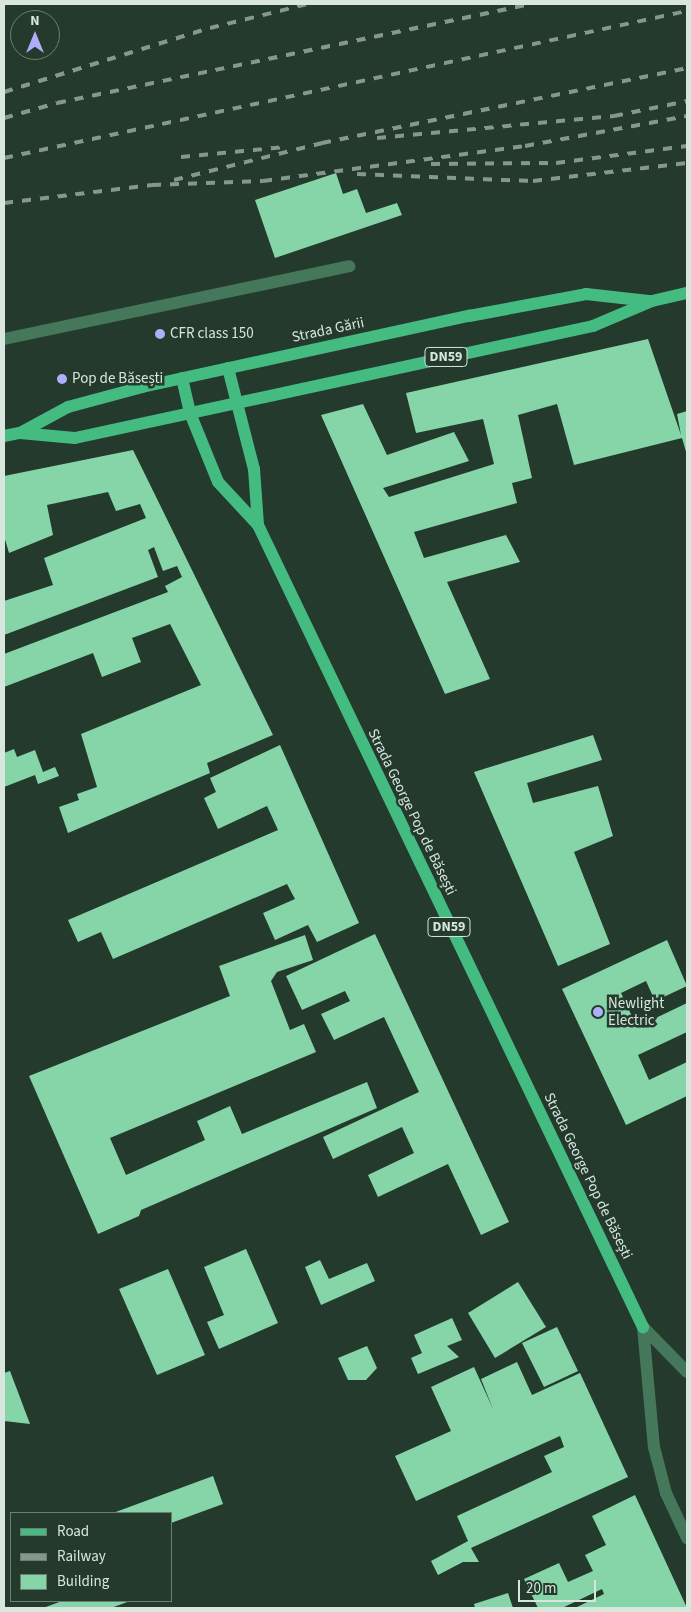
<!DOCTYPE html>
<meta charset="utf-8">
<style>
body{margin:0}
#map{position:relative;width:691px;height:1612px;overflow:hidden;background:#243a2d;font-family:"Source Sans 3",sans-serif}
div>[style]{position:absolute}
.building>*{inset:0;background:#86d5a8}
.minor>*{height:12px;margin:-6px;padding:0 6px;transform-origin:6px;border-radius:6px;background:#45785b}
.major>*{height:12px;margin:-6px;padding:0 6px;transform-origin:6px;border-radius:6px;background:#44bb80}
.rail>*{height:4px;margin-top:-2px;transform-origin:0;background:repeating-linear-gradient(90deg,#86988d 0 9px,transparent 0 18px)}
.dots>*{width:14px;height:14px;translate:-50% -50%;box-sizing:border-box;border:2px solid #243a2d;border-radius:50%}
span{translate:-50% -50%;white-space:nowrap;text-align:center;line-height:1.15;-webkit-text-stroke:5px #243a2d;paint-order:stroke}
.shield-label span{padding:1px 4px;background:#243a2d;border:1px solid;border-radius:4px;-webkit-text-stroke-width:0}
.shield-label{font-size:14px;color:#d8e6dd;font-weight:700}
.street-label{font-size:15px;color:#d8e6dd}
.poi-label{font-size:15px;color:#d8e6dd}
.left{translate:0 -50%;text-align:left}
.frame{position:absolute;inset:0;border:5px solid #d8e6dd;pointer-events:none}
.legend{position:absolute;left:10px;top:1512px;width:162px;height:90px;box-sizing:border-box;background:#243a2d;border:1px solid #6c7f73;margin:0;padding:6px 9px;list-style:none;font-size:15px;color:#d8e6dd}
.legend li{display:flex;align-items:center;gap:10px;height:25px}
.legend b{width:25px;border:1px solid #6c7f73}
.north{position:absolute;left:10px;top:10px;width:50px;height:50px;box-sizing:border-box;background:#243a2d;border:1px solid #6c7f73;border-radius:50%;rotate:0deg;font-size:14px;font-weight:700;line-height:20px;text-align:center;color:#d8e6dd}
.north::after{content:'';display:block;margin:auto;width:18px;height:22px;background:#b0aefa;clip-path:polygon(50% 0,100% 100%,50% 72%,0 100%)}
.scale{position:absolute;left:518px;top:1580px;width:78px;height:22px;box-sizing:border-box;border:2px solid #d8e6dd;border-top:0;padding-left:6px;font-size:15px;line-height:18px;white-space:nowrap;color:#d8e6dd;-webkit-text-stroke:4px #243a2d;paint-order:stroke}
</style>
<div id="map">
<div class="building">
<div style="clip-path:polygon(336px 173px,343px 194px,357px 189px,366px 213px,397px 203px,402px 215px,275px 258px,255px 200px)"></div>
<div style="clip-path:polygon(648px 339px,681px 435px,677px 414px,687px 411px,687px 455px,682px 438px,574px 465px,557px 404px,518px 415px,532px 478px,512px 483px,517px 503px,414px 532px,424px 558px,506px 535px,520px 562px,447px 582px,490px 679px,445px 694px,321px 415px,363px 404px,387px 455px,454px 432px,469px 461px,383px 488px,389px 497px,494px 464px,483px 419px,416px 433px,406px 393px)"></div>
<div style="clip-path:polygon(133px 450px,273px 735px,207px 763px,210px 773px,68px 833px,59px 807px,79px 800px,77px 794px,97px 787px,81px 734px,201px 685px,170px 624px,132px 638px,141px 662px,102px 677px,93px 653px,4px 687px,4px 654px,168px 592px,165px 586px,182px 577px,177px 566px,163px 571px,154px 547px,148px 550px,158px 577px,4px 635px,4px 601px,53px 585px,44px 558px,146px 518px,140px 504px,116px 511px,108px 492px,47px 505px,53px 535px,9px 553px,4px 536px,4px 476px)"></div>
<div style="clip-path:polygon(593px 735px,602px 760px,527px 783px,533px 803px,598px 786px,613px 836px,574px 852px,610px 944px,558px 966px,474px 772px)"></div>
<div style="clip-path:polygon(280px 745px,359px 923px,317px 942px,308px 925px,275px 940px,263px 913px,295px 899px,287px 884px,113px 959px,101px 932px,78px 942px,68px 920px,278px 830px,267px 806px,218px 829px,204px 798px,216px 792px,210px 778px)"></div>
<div style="clip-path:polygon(14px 749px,17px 757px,35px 750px,43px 772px,55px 767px,59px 776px,38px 784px,35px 775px,4px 787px,4px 753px)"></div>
<div style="clip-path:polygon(375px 934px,509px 1222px,481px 1235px,448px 1164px,378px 1197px,368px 1175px,414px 1153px,402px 1127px,333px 1159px,323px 1137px,419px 1092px,384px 1017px,334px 1040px,321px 1014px,350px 1001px,345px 991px,302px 1010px,286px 976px)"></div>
<div style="clip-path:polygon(305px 935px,313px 960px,277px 972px,271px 981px,290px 1030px,304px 1024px,316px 1052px,110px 1138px,126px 1175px,205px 1140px,197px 1121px,230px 1106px,242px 1134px,367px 1082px,377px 1108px,141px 1210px,139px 1216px,98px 1234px,29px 1076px,230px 996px,219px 966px)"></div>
<div style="clip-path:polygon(667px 940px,687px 986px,655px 1001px,646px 981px,621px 993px,637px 1027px,687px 1003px,687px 1032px,638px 1055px,649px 1080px,687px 1062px,687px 1096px,626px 1125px,562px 989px)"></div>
<div style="clip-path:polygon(246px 1249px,278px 1323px,219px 1349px,207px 1322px,224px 1315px,204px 1267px)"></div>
<div style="clip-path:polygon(320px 1260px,329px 1279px,367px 1263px,375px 1281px,321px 1305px,305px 1267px)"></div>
<div style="clip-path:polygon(168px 1269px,205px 1355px,157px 1375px,119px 1289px)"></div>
<div style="clip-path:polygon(518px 1282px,546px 1327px,495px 1358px,468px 1313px)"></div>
<div style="clip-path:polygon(452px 1318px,462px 1340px,447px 1346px,459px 1357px,418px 1374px,411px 1358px,422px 1353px,414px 1335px)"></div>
<div style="clip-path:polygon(557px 1327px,578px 1371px,544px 1387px,522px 1343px)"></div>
<div style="clip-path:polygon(367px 1346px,377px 1368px,366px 1380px,348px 1380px,338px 1358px)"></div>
<div style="clip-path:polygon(517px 1362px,532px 1395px,580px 1373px,628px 1477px,471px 1548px,479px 1562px,463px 1562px,438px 1575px,431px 1561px,468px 1541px,457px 1516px,552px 1472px,544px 1456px,564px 1447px,560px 1436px,416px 1501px,395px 1456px,451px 1431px,431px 1387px,474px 1367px,493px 1409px,481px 1379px)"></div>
<div style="clip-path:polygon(10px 1371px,30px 1424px,4px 1421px,4px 1373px)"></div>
<div style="clip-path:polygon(213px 1476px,223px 1504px,171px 1523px,171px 1513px,113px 1513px)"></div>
<div style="clip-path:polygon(635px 1495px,687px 1608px,575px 1608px,604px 1594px,602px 1589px,562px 1608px,538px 1608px,524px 1579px,559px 1563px,568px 1582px,593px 1571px,585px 1555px,606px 1545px,592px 1516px)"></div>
<div style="clip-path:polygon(508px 1593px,513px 1608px,475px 1608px,474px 1604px)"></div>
<div style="clip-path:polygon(62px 1601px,130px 1601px,111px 1608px,43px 1608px)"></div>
</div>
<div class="minor">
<div style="left:4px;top:339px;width:353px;rotate:-11.9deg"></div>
<div style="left:643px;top:1327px;width:121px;rotate:84.8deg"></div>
<div style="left:654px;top:1447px;width:48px;rotate:75.4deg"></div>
<div style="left:666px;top:1493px;width:50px;rotate:65deg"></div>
<div style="left:643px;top:1327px;width:63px;rotate:45.6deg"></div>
</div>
<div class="major">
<div style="left:228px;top:368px;width:104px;rotate:75.6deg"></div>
<div style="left:254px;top:469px;width:56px;rotate:85.9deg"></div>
<div style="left:182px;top:378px;width:36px;rotate:77deg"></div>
<div style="left:190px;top:413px;width:74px;rotate:67.9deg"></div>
<div style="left:218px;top:482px;width:59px;rotate:47.1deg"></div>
<div style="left:258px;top:525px;width:890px;rotate:64.36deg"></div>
<div style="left:20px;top:433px;width:55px;rotate:5.2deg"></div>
<div style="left:75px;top:438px;width:530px;rotate:-12.2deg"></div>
<div style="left:593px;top:326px;width:64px;rotate:-23deg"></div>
<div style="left:652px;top:301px;width:36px;rotate:-13deg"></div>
<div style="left:4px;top:436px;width:16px;rotate:-11deg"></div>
<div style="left:20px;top:433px;width:55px;rotate:-28.4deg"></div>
<div style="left:68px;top:407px;width:77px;rotate:-15.1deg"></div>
<div style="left:142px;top:387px;width:335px;rotate:-12.3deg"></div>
<div style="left:469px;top:316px;width:119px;rotate:-10.6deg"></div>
<div style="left:586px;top:294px;width:63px;rotate:6.3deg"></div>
</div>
<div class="rail">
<div style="left:4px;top:92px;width:216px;rotate:-17.3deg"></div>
<div style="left:210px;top:28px;width:101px;rotate:-13.8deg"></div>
<div style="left:4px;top:118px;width:55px;rotate:-15.8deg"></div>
<div style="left:57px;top:103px;width:484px;rotate:-11.8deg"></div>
<div style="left:377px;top:138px;width:238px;rotate:-5.3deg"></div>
<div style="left:614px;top:116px;width:75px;rotate:-11.6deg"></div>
<div style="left:181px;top:157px;width:104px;rotate:-5.5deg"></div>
<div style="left:4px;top:158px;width:699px;rotate:-12.15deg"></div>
<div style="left:431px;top:164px;width:125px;rotate:-0.5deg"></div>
<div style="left:556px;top:163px;width:132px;rotate:-7.4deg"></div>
<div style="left:357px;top:174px;width:176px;rotate:2.3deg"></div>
<div style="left:533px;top:181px;width:155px;rotate:-6.7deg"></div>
<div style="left:174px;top:180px;width:153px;rotate:-14deg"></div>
<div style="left:322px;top:143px;width:373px;rotate:-11.6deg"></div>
<div style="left:4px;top:203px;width:149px;rotate:-6.9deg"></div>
<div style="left:152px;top:185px;width:111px;rotate:-2.1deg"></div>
<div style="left:263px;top:181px;width:264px;rotate:-7.6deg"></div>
<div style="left:525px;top:146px;width:165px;rotate:-10.5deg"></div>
</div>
<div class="dots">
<div style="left:160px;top:334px;background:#b0aefa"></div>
<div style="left:62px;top:379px;background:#b0aefa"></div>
<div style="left:598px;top:1012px;background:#b0aefa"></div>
</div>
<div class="shield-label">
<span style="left:446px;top:357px">DN59</span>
<span style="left:449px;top:927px">DN59</span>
</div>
<div class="street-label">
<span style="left:328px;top:330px;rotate:-12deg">Strada Gării</span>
<span style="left:412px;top:812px;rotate:64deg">Strada George Pop de Băsești</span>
<span style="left:588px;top:1176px;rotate:64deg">Strada George Pop de Băsești</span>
</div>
<div class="poi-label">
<span class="left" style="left:170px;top:334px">CFR class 150</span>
<span class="left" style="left:72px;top:379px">Pop de Băsești</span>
<span class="left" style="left:608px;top:1012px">Newlight<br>Electric</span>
</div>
<div class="frame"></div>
<ul class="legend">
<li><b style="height:6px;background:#44bb80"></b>Road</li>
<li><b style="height:6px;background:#86988d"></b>Railway</li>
<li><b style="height:14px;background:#86d5a8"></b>Building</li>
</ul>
<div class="north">N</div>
<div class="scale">20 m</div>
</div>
